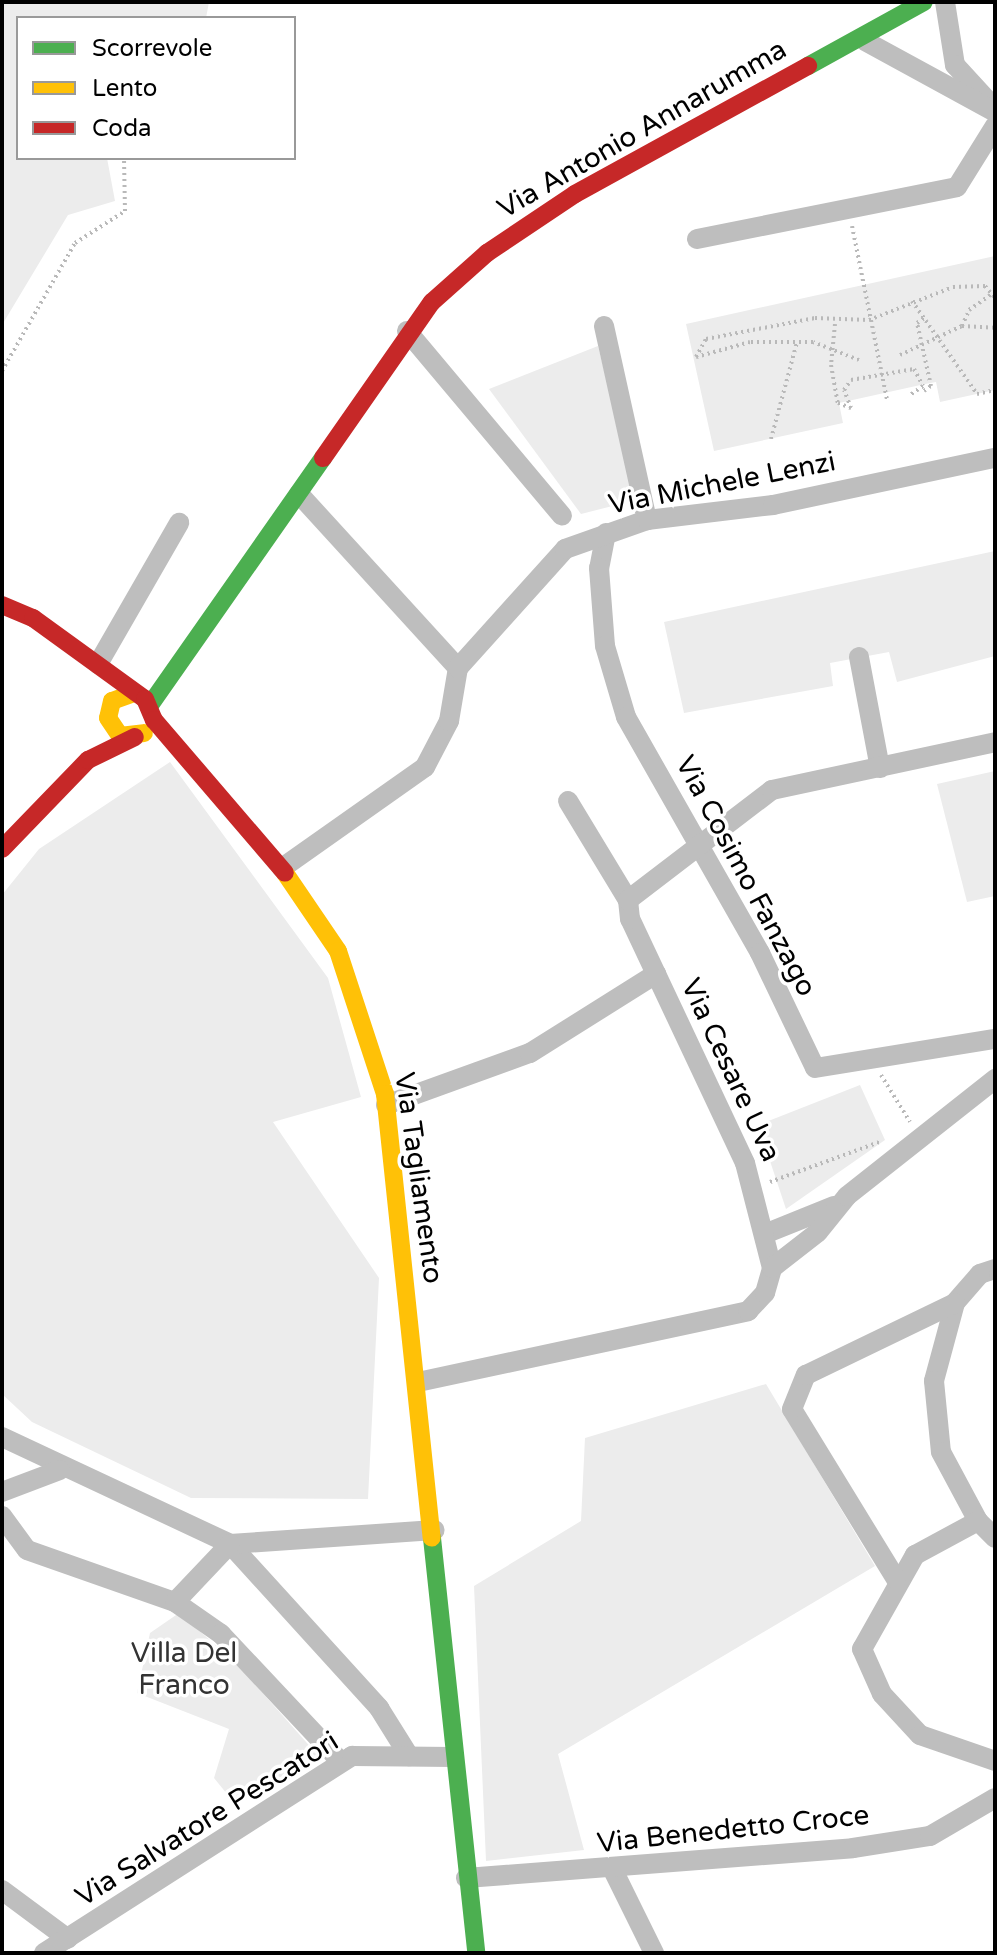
<!DOCTYPE html>
<style>
body{margin:0}
#map{position:relative;width:997px;height:1955px;overflow:hidden;background:#fff;font-family:"Varela Round",sans-serif}
div>[style]{position:absolute}
.green>*{inset:0;background:#ececec}
.path>*{height:4px;margin-top:-2px;transform-origin:0;background:repeating-linear-gradient(90deg,#b9b9b9 0 2px,transparent 0 6px)}
.street>*{height:20px;margin:-10px;padding:0 10px;transform-origin:10px;border-radius:10px;background:#bebebe}
.fast>*{height:18px;margin:-9px;padding:0 9px;transform-origin:9px;border-radius:9px;background:#4caf50}
.slow>*{height:18px;margin:-9px;padding:0 9px;transform-origin:9px;border-radius:9px;background:#ffc107}
.jam>*{height:18px;margin:-9px;padding:0 9px;transform-origin:9px;border-radius:9px;background:#c62828}
span{translate:-50% -50%;white-space:nowrap;text-align:center;line-height:1.15;-webkit-text-stroke:7px #fff;paint-order:stroke}
.street-label{font-size:28px;color:#000}
.park-label{font-size:28px;color:#333}
.frame{position:absolute;inset:0;border:4px solid #000;pointer-events:none}
.legend{position:absolute;left:16px;top:16px;width:280px;height:144px;box-sizing:border-box;background:#fff;border:2px solid #999;margin:0;padding:10px 14px;list-style:none;font-size:24px;color:#000}
.legend li{display:flex;align-items:center;gap:16px;height:40px}
.legend b{width:40px;border:2px solid #999}
</style>
<div id="map">
<div class="green">
<div style="clip-path:polygon(2px 2px,209px 2px,206px 18px,18px 18px,18px 158px,107px 158px,115px 201px,68px 215px,2px 325px)"></div>
<div style="clip-path:polygon(995px 256px,995px 390px,940px 402px,936px 382px,925px 384px,839px 403px,843px 423px,714px 451px,686px 324px)"></div>
<div style="clip-path:polygon(598px 346px,636px 500px,581px 514px,489px 389px)"></div>
<div style="clip-path:polygon(995px 551px,995px 656px,897px 682px,889px 652px,830px 663px,833px 686px,684px 713px,664px 622px)"></div>
<div style="clip-path:polygon(170px 762px,328px 978px,361px 1097px,273px 1122px,379px 1278px,368px 1499px,191px 1498px,32px 1422px,2px 1394px,2px 895px,39px 849px)"></div>
<div style="clip-path:polygon(995px 771px,995px 896px,967px 902px,937px 784px)"></div>
<div style="clip-path:polygon(860px 1085px,885px 1140px,786px 1209px,758px 1125px)"></div>
<div style="clip-path:polygon(766px 1384px,875px 1566px,558px 1754px,584px 1850px,486px 1861px,474px 1586px,581px 1521px,585px 1438px)"></div>
<div style="clip-path:polygon(179px 1613px,236px 1663px,322px 1760px,236px 1805px,214px 1778px,229px 1729px,137px 1693px,150px 1633px)"></div>
</div>
<div class="path">
<div style="left:852px;top:226px;width:177px;rotate:78.6deg"></div>
<div style="left:912px;top:301px;width:113px;rotate:55deg"></div>
<div style="left:977px;top:394px;width:18px;rotate:-13deg"></div>
<div style="left:835px;top:324px;width:41px;rotate:95.6deg"></div>
<div style="left:831px;top:365px;width:39px;rotate:80deg"></div>
<div style="left:838px;top:403px;width:14px;rotate:21deg"></div>
<div style="left:962px;top:326px;width:17px;rotate:-66deg"></div>
<div style="left:969px;top:310px;width:32px;rotate:-35deg"></div>
<div style="left:900px;top:355px;width:68px;rotate:-25.1deg"></div>
<div style="left:962px;top:326px;width:33px;rotate:3deg"></div>
<div style="left:859px;top:360px;width:49px;rotate:-158.6deg"></div>
<div style="left:813px;top:342px;width:63px;rotate:180deg"></div>
<div style="left:750px;top:342px;width:56px;rotate:164.5deg"></div>
<div style="left:696px;top:357px;width:21px;rotate:-61deg"></div>
<div style="left:706px;top:339px;width:111px;rotate:-10.9deg"></div>
<div style="left:815px;top:318px;width:54px;rotate:2.1deg"></div>
<div style="left:869px;top:320px;width:90px;rotate:-21.4deg"></div>
<div style="left:953px;top:287px;width:32px;rotate:-2deg"></div>
<div style="left:985px;top:286px;width:16px;rotate:50deg"></div>
<div style="left:2px;top:371px;width:147px;rotate:-60.3deg"></div>
<div style="left:75px;top:243px;width:59px;rotate:-32.6deg"></div>
<div style="left:125px;top:211px;width:53px;rotate:-91.1deg"></div>
<div style="left:924px;top:391px;width:9px;rotate:-36deg"></div>
<div style="left:931px;top:386px;width:65px;rotate:-102.5deg"></div>
<div style="left:917px;top:323px;width:11px;rotate:-34deg"></div>
<div style="left:851px;top:408px;width:19px;rotate:-111deg"></div>
<div style="left:844px;top:390px;width:12px;rotate:-55deg"></div>
<div style="left:851px;top:380px;width:64px;rotate:-9.9deg"></div>
<div style="left:914px;top:369px;width:19px;rotate:62deg"></div>
<div style="left:923px;top:386px;width:16px;rotate:145deg"></div>
<div style="left:771px;top:439px;width:100px;rotate:-75deg"></div>
<div style="left:881px;top:1075px;width:55px;rotate:58.3deg"></div>
<div style="left:770px;top:1182px;width:119px;rotate:-20.1deg"></div>
</div>
<div class="street">
<div style="left:945px;top:2px;width:64px;rotate:81deg"></div>
<div style="left:955px;top:65px;width:52px;rotate:47.4deg"></div>
<div style="left:865px;top:41px;width:148px;rotate:28.6deg"></div>
<div style="left:697px;top:239px;width:265px;rotate:-11.3deg"></div>
<div style="left:957px;top:187px;width:72px;rotate:-58.1deg"></div>
<div style="left:604px;top:326px;width:199px;rotate:77.5deg"></div>
<div style="left:407px;top:331px;width:241px;rotate:50deg"></div>
<div style="left:299px;top:494px;width:236px;rotate:47.6deg"></div>
<div style="left:606px;top:533px;width:36px;rotate:101deg"></div>
<div style="left:599px;top:568px;width:78px;rotate:85.6deg"></div>
<div style="left:605px;top:646px;width:74px;rotate:73.5deg"></div>
<div style="left:626px;top:717px;width:271px;rotate:60.4deg"></div>
<div style="left:760px;top:953px;width:127px;rotate:64.4deg"></div>
<div style="left:815px;top:1068px;width:182px;rotate:-9.2deg"></div>
<div style="left:859px;top:657px;width:113px;rotate:79.3deg"></div>
<div style="left:98px;top:664px;width:163px;rotate:-60.1deg"></div>
<div style="left:568px;top:801px;width:116px;rotate:58.8deg"></div>
<div style="left:282px;top:868px;width:175px;rotate:-35.2deg"></div>
<div style="left:425px;top:767px;width:52px;rotate:-62.4deg"></div>
<div style="left:449px;top:721px;width:54px;rotate:-80.4deg"></div>
<div style="left:458px;top:668px;width:160px;rotate:-48deg"></div>
<div style="left:565px;top:549px;width:87px;rotate:-19.5deg"></div>
<div style="left:647px;top:520px;width:127px;rotate:-6.8deg"></div>
<div style="left:773px;top:505px;width:227px;rotate:-12deg"></div>
<div style="left:386px;top:1105px;width:153px;rotate:-19.9deg"></div>
<div style="left:530px;top:1053px;width:149px;rotate:-32.1deg"></div>
<div style="left:767px;top:1233px;width:72px;rotate:-21.9deg"></div>
<div style="left:772px;top:1268px;width:108px;rotate:-104.4deg"></div>
<div style="left:745px;top:1163px;width:270px;rotate:-115.2deg"></div>
<div style="left:630px;top:919px;width:19px;rotate:-96deg"></div>
<div style="left:628px;top:900px;width:181px;rotate:-37.4deg"></div>
<div style="left:772px;top:790px;width:228px;rotate:-12.1deg"></div>
<div style="left:995px;top:1269px;width:16px;rotate:162deg"></div>
<div style="left:980px;top:1274px;width:38px;rotate:131deg"></div>
<div style="left:955px;top:1303px;width:81px;rotate:105.1deg"></div>
<div style="left:934px;top:1381px;width:71px;rotate:84.4deg"></div>
<div style="left:941px;top:1452px;width:78px;rotate:61.8deg"></div>
<div style="left:978px;top:1521px;width:24px;rotate:45deg"></div>
<div style="left:418px;top:1382px;width:338px;rotate:-12.1deg"></div>
<div style="left:748px;top:1311px;width:25px;rotate:-47deg"></div>
<div style="left:765px;top:1293px;width:26px;rotate:-74deg"></div>
<div style="left:772px;top:1268px;width:58px;rotate:-38deg"></div>
<div style="left:818px;top:1232px;width:46px;rotate:-51.1deg"></div>
<div style="left:847px;top:1196px;width:189px;rotate:-38.3deg"></div>
<div style="left:2px;top:1437px;width:252px;rotate:25.1deg"></div>
<div style="left:230px;top:1544px;width:222px;rotate:47.7deg"></div>
<div style="left:379px;top:1708px;width:57px;rotate:58deg"></div>
<div style="left:2px;top:1492px;width:62px;rotate:-20.8deg"></div>
<div style="left:2px;top:1516px;width:42px;rotate:53.7deg"></div>
<div style="left:27px;top:1550px;width:157px;rotate:19.4deg"></div>
<div style="left:175px;top:1602px;width:56px;rotate:34.8deg"></div>
<div style="left:221px;top:1634px;width:175px;rotate:46.8deg"></div>
<div style="left:978px;top:1521px;width:72px;rotate:151.6deg"></div>
<div style="left:915px;top:1555px;width:108px;rotate:119.4deg"></div>
<div style="left:862px;top:1649px;width:49px;rotate:66deg"></div>
<div style="left:882px;top:1694px;width:56px;rotate:47.2deg"></div>
<div style="left:920px;top:1735px;width:79px;rotate:19.1deg"></div>
<div style="left:230px;top:1544px;width:205px;rotate:-3.9deg"></div>
<div style="left:896px;top:1579px;width:199px;rotate:-121.5deg"></div>
<div style="left:792px;top:1409px;width:37px;rotate:-68deg"></div>
<div style="left:806px;top:1375px;width:165px;rotate:-25.8deg"></div>
<div style="left:175px;top:1602px;width:80px;rotate:-46.5deg"></div>
<div style="left:613px;top:1870px;width:93px;rotate:63.7deg"></div>
<div style="left:466px;top:1878px;width:388px;rotate:-4.4deg"></div>
<div style="left:853px;top:1848px;width:78px;rotate:-8.9deg"></div>
<div style="left:930px;top:1836px;width:75px;rotate:-30.3deg"></div>
<div style="left:2px;top:1890px;width:82px;rotate:36.6deg"></div>
<div style="left:44px;top:1953px;width:366px;rotate:-32.6deg"></div>
<div style="left:352px;top:1756px;width:101px;rotate:0.6deg"></div>
</div>
<div class="fast">
<div style="left:808px;top:66px;width:132px;rotate:-28.9deg"></div>
<div style="left:150px;top:705px;width:302px;rotate:-55deg"></div>
<div style="left:432px;top:1538px;width:417px;rotate:83.9deg"></div>
</div>
<div class="slow">
<div style="left:134px;top:693px;width:23px;rotate:160deg"></div>
<div style="left:112px;top:701px;width:17px;rotate:103deg"></div>
<div style="left:108px;top:718px;width:22px;rotate:56deg"></div>
<div style="left:120px;top:736px;width:24px;rotate:-7deg"></div>
<div style="left:285px;top:873px;width:94px;rotate:55.8deg"></div>
<div style="left:338px;top:951px;width:151px;rotate:71.8deg"></div>
<div style="left:385px;top:1094px;width:446px;rotate:84deg"></div>
</div>
<div class="jam">
<div style="left:323px;top:458px;width:190px;rotate:-55.1deg"></div>
<div style="left:432px;top:302px;width:74px;rotate:-41.7deg"></div>
<div style="left:487px;top:253px;width:106px;rotate:-33.8deg"></div>
<div style="left:575px;top:194px;width:266px;rotate:-28.8deg"></div>
<div style="left:2px;top:605px;width:34px;rotate:23deg"></div>
<div style="left:33px;top:618px;width:138px;rotate:35.9deg"></div>
<div style="left:145px;top:699px;width:23px;rotate:67deg"></div>
<div style="left:154px;top:720px;width:201px;rotate:49.4deg"></div>
<div style="left:2px;top:849px;width:124px;rotate:-46deg"></div>
<div style="left:88px;top:760px;width:52px;rotate:-26.1deg"></div>
</div>
<div class="street-label">
<span style="left:642px;top:129px;rotate:-30deg">Via Antonio Annarumma</span>
<span style="left:722px;top:483px;rotate:-11deg">Via Michele Lenzi</span>
<span style="left:746px;top:876px;rotate:62deg">Via Cosimo Fanzago</span>
<span style="left:731px;top:1070px;rotate:65deg">Via Cesare Uva</span>
<span style="left:419px;top:1178px;rotate:82deg">Via Tagliamento</span>
<span style="left:207px;top:1819px;rotate:-32deg">Via Salvatore Pescatori</span>
<span style="left:733px;top:1829px;rotate:-6deg">Via Benedetto Croce</span>
</div>
<div class="park-label">
<span style="left:184px;top:1669px">Villa Del<br>Franco</span>
</div>
<div class="frame"></div>
<ul class="legend">
<li><b style="height:10px;background:#4caf50"></b>Scorrevole</li>
<li><b style="height:10px;background:#ffc107"></b>Lento</li>
<li><b style="height:10px;background:#c62828"></b>Coda</li>
</ul>
</div>
